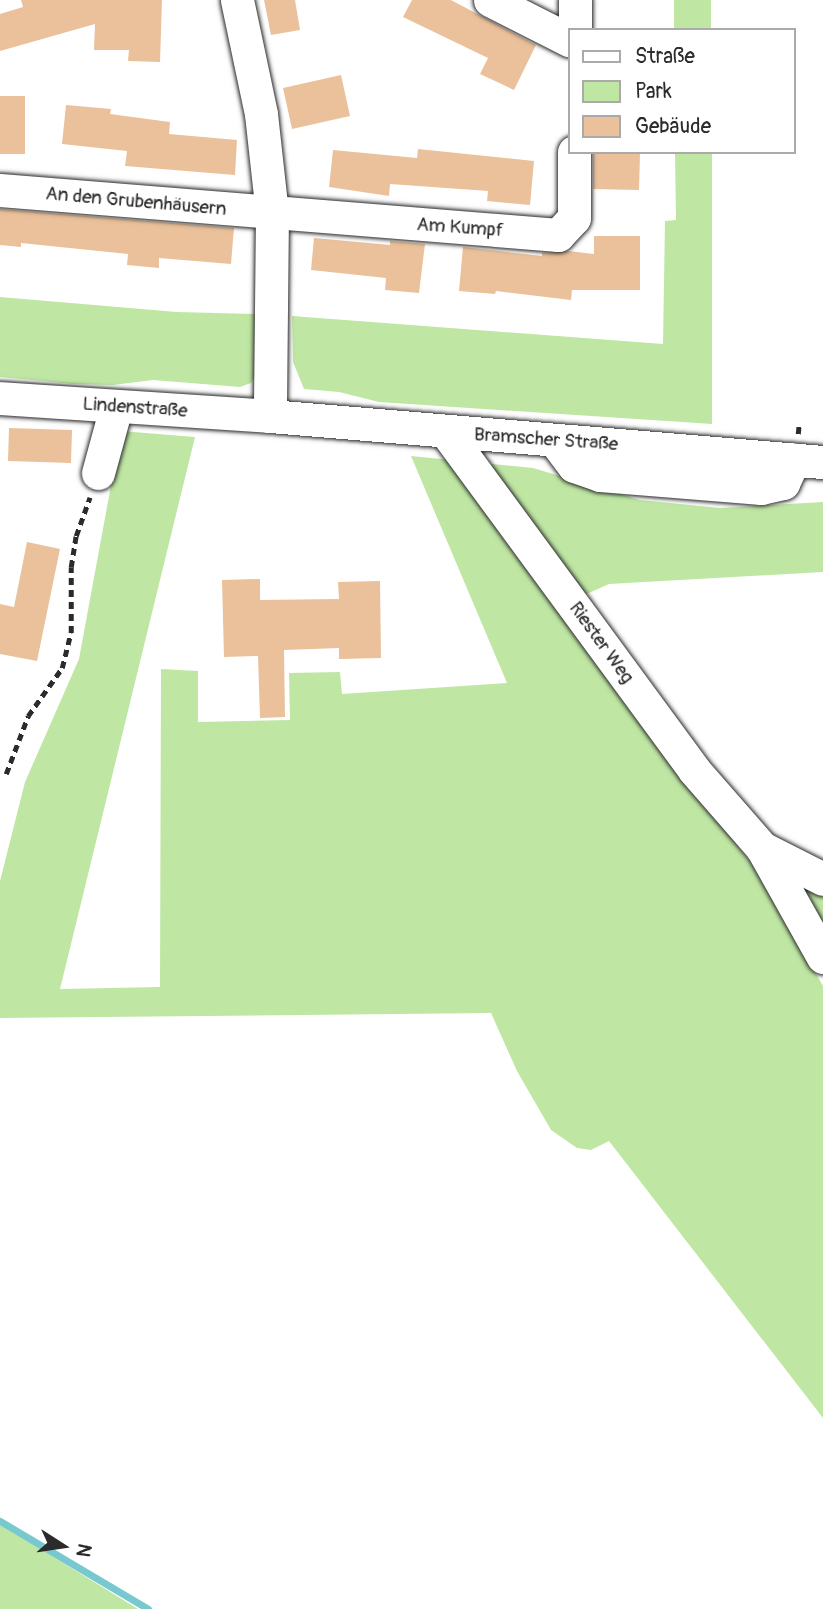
<!DOCTYPE html>
<meta charset="utf-8">
<style>
body{margin:0}
#map{position:relative;width:823px;height:1609px;overflow:hidden;background:#fff;font-family:Pangolin,sans-serif}
div>[style]{position:absolute}
.green>*{inset:0;background:#bfe7a3}
.stream>*{height:7px;margin:-3.5px;padding:0 3.5px;transform-origin:3.5px;border-radius:3.5px;background:#78c9cf}
.building>*{inset:0;background:#eac19a}
.path>*{height:4.5px;margin-top:-2.25px;transform-origin:0;background:repeating-linear-gradient(90deg,#2b2b2b 0 7px,transparent 0 12px)}
.roads{filter:drop-shadow(0 0 2px #2b2b2b) drop-shadow(0 0 2px #2b2b2b)}
.minor>*{height:33px;margin:-16.5px;padding:0 16.5px;transform-origin:16.5px;border-radius:16.5px;background:#fff}
span{translate:-50% -50%;white-space:nowrap;text-align:center;line-height:1.15;-webkit-text-stroke:5px #fff;paint-order:stroke}
.street-label{font-size:19px;color:#2b2b2b}
.legend{position:absolute;left:568px;top:28px;width:228px;height:126px;box-sizing:border-box;background:#fff;border:2px solid #aaa;margin:0;padding:9px 12px;list-style:none;font-size:21px;color:#2b2b2b}
.legend li{display:flex;align-items:center;gap:14px;height:35px}
.legend b{width:35px;border:2px solid #aaa}
.north{position:absolute;left:28px;top:1511px;width:70px;height:70px;-webkit-text-stroke:5px #fff;paint-order:stroke;rotate:102deg;font-size:19px;font-weight:700;line-height:28px;text-align:center;color:#2b2b2b}
.north::after{content:'';display:block;margin:auto;width:24px;height:32px;background:#2b2b2b;clip-path:polygon(50% 0,100% 100%,50% 72%,0 100%)}
</style>
<div id="map">
<div class="green">
<div style="clip-path:polygon(674px 0,711px 0,711px 30px,674px 30px)"></div>
<div style="clip-path:polygon(675px 152px,712px 152px,712px 424px,379px 402px,339px 392px,304px 389px,293px 362px,292px 316px,663px 344px,665px 221px,676px 220px)"></div>
<div style="clip-path:polygon(0 297px,177px 312px,258px 314px,257px 373px,251px 383px,240px 387px,153px 380px,113px 385px,74px 384px,0 377px)"></div>
<div style="clip-path:polygon(121px 431px,195px 437px,60px 989px,160px 987px,161px 669px,198px 671px,198px 722px,290px 720px,289px 673px,340px 672px,342px 694px,507px 683px,411px 456px,533px 468px,640px 500px,720px 508px,823px 502px,823px 572px,609px 584px,555px 608px,754px 867px,823px 986px,823px 1418px,609px 1141px,591px 1150px,577px 1148px,551px 1130px,517px 1071px,491px 1013px,0 1018px,0 881px,25px 782px,79px 659px)"></div>
<div style="clip-path:polygon(793px 878px,823px 892px,823px 939px)"></div>
<div style="clip-path:polygon(0 1525px,26px 1540px,138px 1609px,0 1609px)"></div>
</div>
<div class="stream">
<div style="left:0;top:1521px;width:172px;rotate:30.7deg"></div>
</div>
<div class="building">
<div style="clip-path:polygon(21px 0,162px 0,160px 62px,128px 61px,129px 50px,94px 50px,95px 24px,0 51px,0 14px,23px 7px)"></div>
<div style="clip-path:polygon(264px 0,295px 0,300px 30px,271px 35px)"></div>
<div style="clip-path:polygon(412px 0,451px 0,536px 45px,514px 90px,480px 74px,488px 58px,403px 17px)"></div>
<div style="clip-path:polygon(341px 75px,350px 116px,292px 129px,283px 88px)"></div>
<div style="clip-path:polygon(0 96px,25px 96px,25px 154px,0 154px)"></div>
<div style="clip-path:polygon(66px 105px,111px 109px,110px 114px,170px 122px,169px 134px,237px 140px,235px 175px,125px 166px,127px 151px,62px 144px)"></div>
<div style="clip-path:polygon(418px 149px,534px 161px,530px 205px,487px 201px,488px 191px,390px 184px,389px 196px,329px 187px,333px 150px,417px 158px)"></div>
<div style="clip-path:polygon(593px 152px,640px 153px,639px 190px,593px 189px)"></div>
<div style="clip-path:polygon(0 209px,234px 228px,231px 264px,159px 258px,159px 268px,127px 265px,128px 254px,21px 243px,21px 247px,0 245px)"></div>
<div style="clip-path:polygon(594px 236px,640px 236px,640px 290px,572px 290px,571px 300px,496px 291px,495px 294px,459px 291px,463px 247px,542px 256px,542px 253px,568px 251px,594px 254px)"></div>
<div style="clip-path:polygon(314px 238px,390px 245px,390px 241px,425px 244px,419px 293px,385px 290px,386px 278px,311px 270px)"></div>
<div style="clip-path:polygon(9px 428px,72px 430px,71px 463px,8px 461px)"></div>
<div style="clip-path:polygon(27px 542px,60px 549px,37px 661px,0 654px,0 604px,14px 607px)"></div>
<div style="clip-path:polygon(260px 579px,260px 600px,339px 599px,338px 582px,380px 581px,381px 658px,339px 659px,339px 648px,284px 650px,285px 717px,260px 718px,258px 656px,224px 657px,222px 580px)"></div>
</div>
<div class="path">
<div style="left:798px;top:434px;width:10px;rotate:-84deg"></div>
<div style="left:6px;top:774px;width:62px;rotate:-69.2deg"></div>
<div style="left:28px;top:716px;width:59px;rotate:-54.7deg"></div>
<div style="left:62px;top:668px;width:36px;rotate:-76deg"></div>
<div style="left:71px;top:633px;width:66px;rotate:-90deg"></div>
<div style="left:71px;top:567px;width:31px;rotate:-81deg"></div>
<div style="left:76px;top:536px;width:41px;rotate:-70.3deg"></div>
</div>
<div class="roads">
<div class="minor">
<div style="left:237px;top:0;width:116px;rotate:78.1deg"></div>
<div style="left:261px;top:114px;width:100px;rotate:83.7deg"></div>
<div style="left:272px;top:213px;width:203px;rotate:90.6deg"></div>
<div style="left:490px;top:0;width:89px;rotate:26.9deg"></div>
<div style="left:575px;top:0;width:30px;rotate:90deg"></div>
<div style="left:0;top:190px;width:560px;rotate:4.61deg"></div>
<div style="left:558px;top:235px;width:23px;rotate:-47deg"></div>
<div style="left:574px;top:218px;width:66px;rotate:-90deg"></div>
<div style="left:0;top:398px;width:271px;rotate:3.8deg"></div>
<div style="left:270px;top:416px;width:555px;rotate:4.76deg"></div>
<div style="left:446px;top:432px;width:419px;rotate:53.7deg"></div>
<div style="left:694px;top:770px;width:103px;rotate:48.9deg"></div>
<div style="left:762px;top:848px;width:68px;rotate:26.9deg"></div>
<div style="left:555px;top:441px;width:31px;rotate:53deg"></div>
<div style="left:574px;top:466px;width:28px;rotate:19deg"></div>
<div style="left:600px;top:475px;width:162px;rotate:4.6deg"></div>
<div style="left:761px;top:488px;width:23px;rotate:-13deg"></div>
<div style="left:783px;top:483px;width:26px;rotate:-65deg"></div>
<div style="left:98px;top:473px;width:68px;rotate:-74.7deg"></div>
<div style="left:762px;top:848px;width:125px;rotate:60.8deg"></div>
</div>
</div>
<div class="street-label">
<span style="left:136px;top:202px;rotate:5deg">An den Grubenhäusern</span>
<span style="left:460px;top:228px;rotate:4deg">Am Kumpf</span>
<span style="left:135px;top:408px;rotate:4deg">Lindenstraße</span>
<span style="left:546px;top:440px;rotate:4deg">Bramscher Straße</span>
<span style="left:601px;top:643px;rotate:54deg">Riester Weg</span>
</div>
<ul class="legend">
<li><b style="height:9px;background:#fff"></b>Straße</li>
<li><b style="height:19px;background:#bfe7a3"></b>Park</li>
<li><b style="height:19px;background:#eac19a"></b>Gebäude</li>
</ul>
<div class="north">N</div>
</div>
